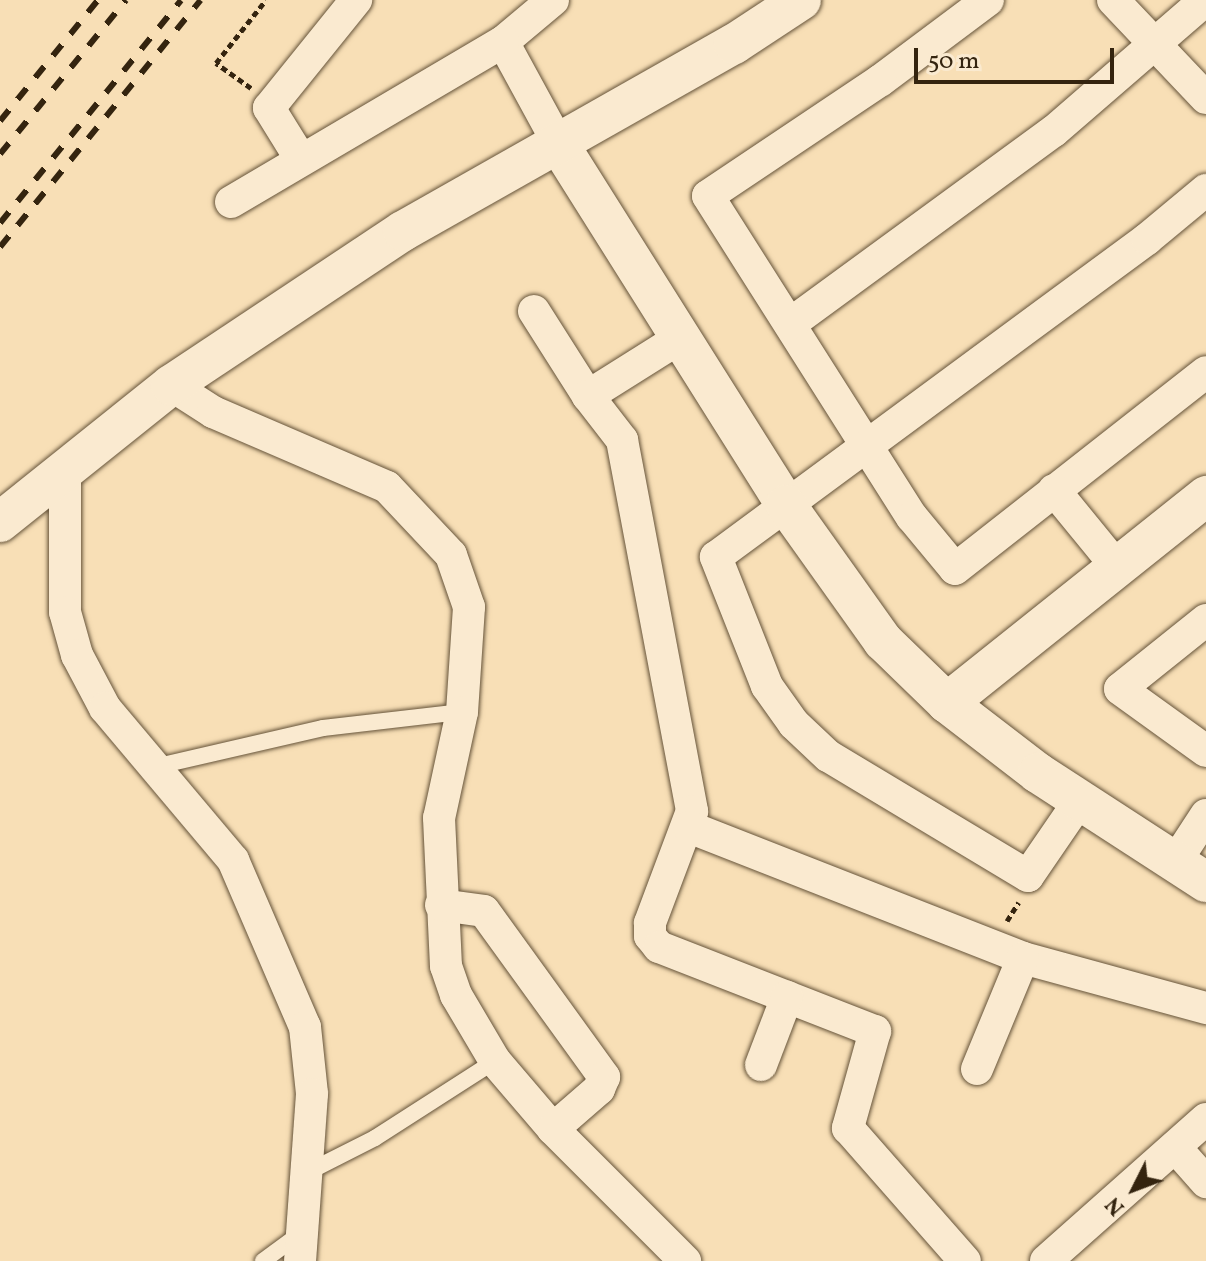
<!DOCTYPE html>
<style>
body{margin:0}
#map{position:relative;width:1206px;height:1261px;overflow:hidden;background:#f8dfb6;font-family:Vollkorn,serif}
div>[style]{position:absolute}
.path>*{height:5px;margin-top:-2.5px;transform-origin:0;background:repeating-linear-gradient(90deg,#34240f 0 6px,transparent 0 10px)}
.roads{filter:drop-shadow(0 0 2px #655339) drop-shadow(0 0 2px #655339)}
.service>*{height:16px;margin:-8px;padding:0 8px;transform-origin:8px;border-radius:8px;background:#faead0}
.minor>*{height:32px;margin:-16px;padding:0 16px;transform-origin:16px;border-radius:16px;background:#faead0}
.tertiary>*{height:40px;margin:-20px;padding:0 20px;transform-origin:20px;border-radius:20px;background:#faead0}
.rail>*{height:6px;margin-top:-3px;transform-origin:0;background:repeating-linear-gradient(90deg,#34240f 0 14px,transparent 0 28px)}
span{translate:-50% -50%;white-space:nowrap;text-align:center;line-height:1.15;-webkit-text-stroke:7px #faead0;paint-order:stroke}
.north{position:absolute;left:1094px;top:1149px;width:80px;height:80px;-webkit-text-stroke:6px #faead0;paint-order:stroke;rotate:228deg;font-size:22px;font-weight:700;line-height:32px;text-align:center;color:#34240f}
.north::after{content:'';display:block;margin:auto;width:28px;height:36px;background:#34240f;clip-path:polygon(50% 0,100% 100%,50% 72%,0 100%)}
.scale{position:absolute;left:914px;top:48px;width:200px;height:36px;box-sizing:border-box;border:4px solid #34240f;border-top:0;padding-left:10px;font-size:24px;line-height:28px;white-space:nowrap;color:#34240f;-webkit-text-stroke:6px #faead0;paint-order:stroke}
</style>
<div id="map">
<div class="path">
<div style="left:251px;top:88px;width:43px;rotate:-144.5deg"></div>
<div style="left:216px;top:63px;width:80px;rotate:-51.6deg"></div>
<div style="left:1007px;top:921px;width:22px;rotate:-58deg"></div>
</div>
<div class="roads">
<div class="service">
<div style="left:154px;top:767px;width:173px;rotate:-13deg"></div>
<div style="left:323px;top:728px;width:140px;rotate:-6.6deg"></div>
<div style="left:308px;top:1172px;width:75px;rotate:-26.9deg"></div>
<div style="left:375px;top:1138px;width:143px;rotate:-32.7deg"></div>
<div style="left:263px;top:1261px;width:47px;rotate:-36.4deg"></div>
</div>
<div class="minor">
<div style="left:553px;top:0;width:65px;rotate:140deg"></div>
<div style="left:503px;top:42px;width:115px;rotate:61.4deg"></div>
<div style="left:988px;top:0;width:134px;rotate:143.2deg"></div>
<div style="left:881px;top:80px;width:208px;rotate:146.2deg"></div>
<div style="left:708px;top:196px;width:380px;rotate:57.6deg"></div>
<div style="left:912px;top:517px;width:67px;rotate:50.4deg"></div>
<div style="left:955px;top:569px;width:319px;rotate:-38.1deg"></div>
<div style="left:1113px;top:0;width:135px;rotate:46.5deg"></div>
<div style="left:300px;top:158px;width:59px;rotate:-121.8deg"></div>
<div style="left:269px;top:108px;width:139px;rotate:-51.1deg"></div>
<div style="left:231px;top:202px;width:316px;rotate:-30.5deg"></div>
<div style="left:534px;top:311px;width:101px;rotate:57.6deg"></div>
<div style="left:790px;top:324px;width:327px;rotate:-36.2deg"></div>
<div style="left:1054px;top:131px;width:200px;rotate:-40.9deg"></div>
<div style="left:680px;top:338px;width:109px;rotate:147.8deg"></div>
<div style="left:588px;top:396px;width:56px;rotate:52.3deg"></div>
<div style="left:622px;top:440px;width:378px;rotate:79.3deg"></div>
<div style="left:692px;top:811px;width:120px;rotate:110.6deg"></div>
<div style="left:650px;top:923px;width:13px;rotate:90deg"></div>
<div style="left:650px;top:936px;width:14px;rotate:51deg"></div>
<div style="left:659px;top:947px;width:232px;rotate:21.3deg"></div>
<div style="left:875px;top:1031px;width:101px;rotate:105.6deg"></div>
<div style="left:848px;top:1128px;width:177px;rotate:48.7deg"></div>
<div style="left:171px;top:385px;width:50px;rotate:32.7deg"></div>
<div style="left:213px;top:412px;width:189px;rotate:23.3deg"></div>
<div style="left:387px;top:487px;width:93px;rotate:46.7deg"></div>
<div style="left:451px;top:555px;width:55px;rotate:70.9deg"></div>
<div style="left:469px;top:607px;width:105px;rotate:93.8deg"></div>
<div style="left:462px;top:712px;width:108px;rotate:102.2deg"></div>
<div style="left:439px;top:818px;width:148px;rotate:87.3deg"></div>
<div style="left:446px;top:966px;width:31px;rotate:71deg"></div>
<div style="left:456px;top:995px;width:77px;rotate:59.4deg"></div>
<div style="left:495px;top:1061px;width:89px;rotate:49.5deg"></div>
<div style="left:553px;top:1129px;width:187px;rotate:45deg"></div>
<div style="left:65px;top:469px;width:143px;rotate:90deg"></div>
<div style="left:65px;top:612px;width:45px;rotate:74.4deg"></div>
<div style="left:77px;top:655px;width:60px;rotate:62.2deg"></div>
<div style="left:105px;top:708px;width:199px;rotate:49.9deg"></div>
<div style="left:233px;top:860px;width:182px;rotate:66.7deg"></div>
<div style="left:305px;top:1027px;width:67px;rotate:84deg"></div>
<div style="left:312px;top:1094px;width:167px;rotate:94.1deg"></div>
<div style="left:1054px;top:490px;width:99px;rotate:50.7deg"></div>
<div style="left:1206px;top:620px;width:110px;rotate:141.3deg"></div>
<div style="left:1120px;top:689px;width:106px;rotate:35.8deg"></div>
<div style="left:1080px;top:800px;width:92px;rotate:124.4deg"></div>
<div style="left:1028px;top:876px;width:233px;rotate:-149deg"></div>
<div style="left:828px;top:756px;width:47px;rotate:-136.7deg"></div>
<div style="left:794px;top:724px;width:47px;rotate:-125.4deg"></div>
<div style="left:767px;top:686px;width:139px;rotate:-111.6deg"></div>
<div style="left:716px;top:557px;width:536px;rotate:-36.42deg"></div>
<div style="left:1147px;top:239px;width:77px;rotate:-39.7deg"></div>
<div style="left:689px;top:827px;width:359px;rotate:21.4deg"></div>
<div style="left:1023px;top:958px;width:190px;rotate:15.3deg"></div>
<div style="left:1176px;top:861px;width:55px;rotate:-56.9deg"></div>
<div style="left:441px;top:905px;width:43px;rotate:7.9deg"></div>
<div style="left:484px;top:911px;width:205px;rotate:54.1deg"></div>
<div style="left:604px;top:1077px;width:13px;rotate:113deg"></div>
<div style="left:599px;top:1089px;width:61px;rotate:139deg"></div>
<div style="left:761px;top:1065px;width:73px;rotate:-69.1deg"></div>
<div style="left:977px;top:1069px;width:120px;rotate:-67.5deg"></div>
<div style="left:1175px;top:1147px;width:47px;rotate:48.5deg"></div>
<div style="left:1046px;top:1261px;width:214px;rotate:-41.6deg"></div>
</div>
<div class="tertiary">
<div style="left:558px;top:143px;width:428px;rotate:57.8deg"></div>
<div style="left:786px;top:505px;width:167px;rotate:54.5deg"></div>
<div style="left:883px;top:641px;width:89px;rotate:44.1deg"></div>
<div style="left:947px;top:703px;width:115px;rotate:37.6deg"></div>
<div style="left:1038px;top:773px;width:200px;rotate:33deg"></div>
<div style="left:0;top:522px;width:219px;rotate:-38.7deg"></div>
<div style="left:171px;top:385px;width:278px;rotate:-33.6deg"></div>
<div style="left:403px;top:231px;width:380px;rotate:-29.5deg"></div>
<div style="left:734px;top:44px;width:80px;rotate:-33.3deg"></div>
<div style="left:947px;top:703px;width:332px;rotate:-38.6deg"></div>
</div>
</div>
<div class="rail">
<div style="left:0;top:121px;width:156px;rotate:-51deg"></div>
<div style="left:0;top:154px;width:199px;rotate:-50.7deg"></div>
<div style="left:0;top:223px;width:287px;rotate:-50.9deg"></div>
<div style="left:0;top:247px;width:318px;rotate:-50.9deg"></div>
</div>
<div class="north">N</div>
<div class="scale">50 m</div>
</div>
